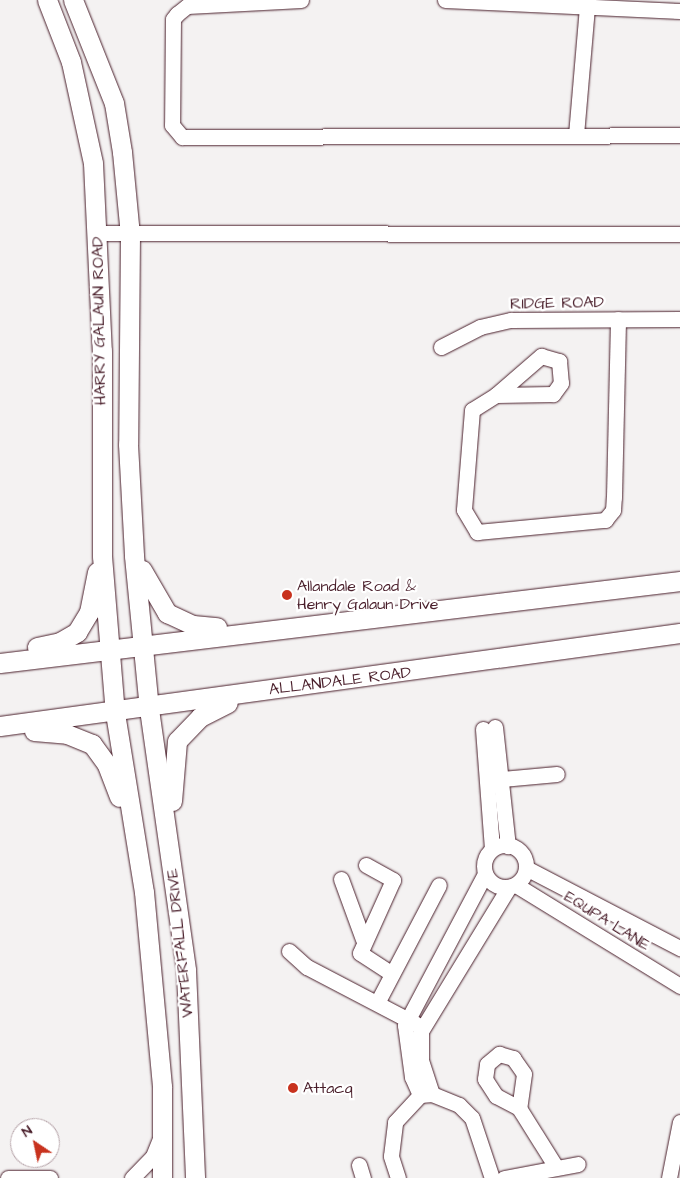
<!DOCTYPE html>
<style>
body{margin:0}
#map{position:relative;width:680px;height:1178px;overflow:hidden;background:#f4f2f2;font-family:"Architects Daughter",sans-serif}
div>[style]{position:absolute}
.roads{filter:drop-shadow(0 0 1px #4a1f2b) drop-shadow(0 0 1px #4a1f2b)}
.minor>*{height:15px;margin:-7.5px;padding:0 7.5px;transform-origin:7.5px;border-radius:7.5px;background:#fff}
.minor>.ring{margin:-7.5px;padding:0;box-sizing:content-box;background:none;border:15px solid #fff;border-radius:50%}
.major>*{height:19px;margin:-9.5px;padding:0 9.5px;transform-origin:9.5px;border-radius:9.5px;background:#fff}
.dots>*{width:14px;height:14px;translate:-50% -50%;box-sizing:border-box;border:2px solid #fff;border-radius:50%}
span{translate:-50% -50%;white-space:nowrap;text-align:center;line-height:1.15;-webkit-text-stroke:4.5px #fff;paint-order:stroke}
.street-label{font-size:16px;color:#4a1f2b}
.poi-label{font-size:16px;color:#4a1f2b}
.left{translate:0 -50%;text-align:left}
.north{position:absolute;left:10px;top:1118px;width:50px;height:50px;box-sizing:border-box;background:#fff;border:1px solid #b7a5aa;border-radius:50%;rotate:326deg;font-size:14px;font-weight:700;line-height:20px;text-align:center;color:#4a1f2b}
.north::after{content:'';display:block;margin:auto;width:18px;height:22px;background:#c8321e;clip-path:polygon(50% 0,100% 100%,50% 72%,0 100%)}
</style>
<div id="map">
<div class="roads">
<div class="minor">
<div style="left:301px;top:0;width:114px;rotate:177deg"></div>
<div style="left:187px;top:6px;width:13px;rotate:141deg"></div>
<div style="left:177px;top:14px;width:6px;rotate:129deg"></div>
<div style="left:173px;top:19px;width:106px;rotate:90.5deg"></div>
<div style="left:172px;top:125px;width:16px;rotate:50deg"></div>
<div style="left:182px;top:137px;width:498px;rotate:-0.2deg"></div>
<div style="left:445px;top:0;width:235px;rotate:2.7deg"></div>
<div style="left:576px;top:135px;width:128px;rotate:-85.1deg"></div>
<div style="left:99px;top:233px;width:581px;rotate:0.1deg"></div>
<div style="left:441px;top:347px;width:44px;rotate:-27.1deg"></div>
<div style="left:480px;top:327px;width:32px;rotate:-13deg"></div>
<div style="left:511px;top:320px;width:169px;rotate:-0.3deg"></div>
<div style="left:496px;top:395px;width:60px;rotate:-40.9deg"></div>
<div style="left:541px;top:356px;width:19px;rotate:16deg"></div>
<div style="left:559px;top:361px;width:22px;rotate:85deg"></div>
<div style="left:561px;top:383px;width:14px;rotate:126deg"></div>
<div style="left:553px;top:394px;width:57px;rotate:179deg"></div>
<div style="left:496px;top:395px;width:28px;rotate:148deg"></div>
<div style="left:472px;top:410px;width:100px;rotate:94.6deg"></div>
<div style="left:464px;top:510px;width:26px;rotate:59deg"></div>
<div style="left:477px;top:532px;width:129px;rotate:-5.4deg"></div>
<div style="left:605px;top:520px;width:13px;rotate:-51deg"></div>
<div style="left:613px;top:510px;width:13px;rotate:-86deg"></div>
<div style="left:614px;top:497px;width:178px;rotate:-88.7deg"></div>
<div style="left:495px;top:727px;width:120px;rotate:83.8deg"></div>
<div style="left:483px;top:729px;width:120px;rotate:85.7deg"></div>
<div style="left:491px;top:780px;width:66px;rotate:-5.2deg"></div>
<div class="ring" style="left:484px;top:845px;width:27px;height:27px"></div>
<div style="left:366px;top:865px;width:31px;rotate:29deg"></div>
<div style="left:393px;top:880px;width:80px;rotate:114.3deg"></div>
<div style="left:360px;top:953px;width:38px;rotate:33deg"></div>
<div style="left:526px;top:868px;width:174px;rotate:27.5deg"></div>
<div style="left:341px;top:879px;width:64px;rotate:69.9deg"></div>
<div style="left:516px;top:885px;width:193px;rotate:31.6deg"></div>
<div style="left:289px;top:951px;width:24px;rotate:42deg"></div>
<div style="left:307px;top:967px;width:123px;rotate:27.6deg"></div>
<div style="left:377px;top:1003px;width:133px;rotate:-62.3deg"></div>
<div style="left:432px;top:1094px;width:35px;rotate:-108deg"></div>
<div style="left:421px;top:1061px;width:30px;rotate:-90deg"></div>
<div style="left:421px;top:1031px;width:169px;rotate:-58.6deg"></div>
<div style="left:420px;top:1095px;width:20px;rotate:-114deg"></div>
<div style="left:412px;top:1077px;width:52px;rotate:-97.7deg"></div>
<div style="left:405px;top:1025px;width:171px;rotate:-62.1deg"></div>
<div style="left:519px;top:1108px;width:26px;rotate:-152deg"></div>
<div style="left:496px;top:1096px;width:20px;rotate:-123deg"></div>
<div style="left:485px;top:1079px;width:15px;rotate:-82deg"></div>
<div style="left:487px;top:1064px;width:16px;rotate:-40deg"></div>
<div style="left:499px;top:1054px;width:15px;rotate:16deg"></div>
<div style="left:513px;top:1058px;width:19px;rotate:55deg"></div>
<div style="left:524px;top:1074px;width:34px;rotate:98deg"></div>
<div style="left:519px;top:1108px;width:70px;rotate:57.9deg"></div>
<div style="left:359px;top:1165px;width:14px;rotate:73deg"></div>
<div style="left:8px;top:1178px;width:42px"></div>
<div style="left:132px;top:1178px;width:30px;rotate:-46deg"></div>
<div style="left:153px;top:1156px;width:18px;rotate:-68deg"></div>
<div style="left:398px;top:1178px;width:23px;rotate:-108deg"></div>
<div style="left:391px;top:1156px;width:34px;rotate:-83deg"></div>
<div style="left:395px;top:1122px;width:37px;rotate:-47deg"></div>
<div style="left:420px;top:1095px;width:12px;rotate:-5deg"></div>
<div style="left:432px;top:1094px;width:29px;rotate:22deg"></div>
<div style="left:459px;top:1105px;width:18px;rotate:45deg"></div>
<div style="left:472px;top:1118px;width:63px;rotate:71.6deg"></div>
<div style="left:504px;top:1178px;width:75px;rotate:-10.7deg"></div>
<div style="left:669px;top:1178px;width:57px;rotate:-78.9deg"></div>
</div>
<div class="major">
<div style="left:47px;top:0;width:66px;rotate:68.8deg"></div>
<div style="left:71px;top:62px;width:103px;rotate:77.7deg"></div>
<div style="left:93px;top:163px;width:188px;rotate:87.3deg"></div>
<div style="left:102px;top:351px;width:205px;rotate:90deg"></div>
<div style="left:102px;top:556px;width:158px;rotate:85.3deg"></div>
<div style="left:115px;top:713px;width:181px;rotate:80.8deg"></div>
<div style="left:144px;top:892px;width:196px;rotate:84.7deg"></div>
<div style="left:162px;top:1087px;width:91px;rotate:90deg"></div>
<div style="left:73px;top:0;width:111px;rotate:68.3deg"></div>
<div style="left:114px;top:103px;width:50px;rotate:80.7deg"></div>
<div style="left:122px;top:152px;width:83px;rotate:84.5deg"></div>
<div style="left:130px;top:235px;width:209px;rotate:90.5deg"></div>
<div style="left:128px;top:444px;width:112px;rotate:86.9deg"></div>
<div style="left:134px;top:556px;width:154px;rotate:84.4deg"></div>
<div style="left:149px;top:709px;width:264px;rotate:81.9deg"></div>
<div style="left:186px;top:970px;width:208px;rotate:87.5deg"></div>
<div style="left:142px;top:570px;width:50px;rotate:59.8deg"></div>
<div style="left:167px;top:613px;width:29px;rotate:25deg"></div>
<div style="left:193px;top:625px;width:24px;rotate:5deg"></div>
<div style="left:37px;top:647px;width:24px;rotate:-12deg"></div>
<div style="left:60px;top:642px;width:20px;rotate:-30deg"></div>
<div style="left:77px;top:632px;width:23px;rotate:-59deg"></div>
<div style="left:89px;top:612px;width:41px;rotate:-78.7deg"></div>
<div style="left:0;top:663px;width:685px;rotate:-6.88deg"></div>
<div style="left:0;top:726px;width:686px;rotate:-7.79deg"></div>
<div style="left:34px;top:731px;width:33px;rotate:5deg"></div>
<div style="left:67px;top:734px;width:27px;rotate:22deg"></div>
<div style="left:92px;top:744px;width:26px;rotate:54deg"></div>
<div style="left:107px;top:765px;width:34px;rotate:69deg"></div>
<div style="left:172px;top:801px;width:60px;rotate:-85.2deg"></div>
<div style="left:177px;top:741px;width:33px;rotate:-46deg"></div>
<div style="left:200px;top:717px;width:31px;rotate:-27deg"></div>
</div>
</div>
<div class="dots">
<div style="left:287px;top:595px;background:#c8321e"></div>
<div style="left:293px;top:1088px;background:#c8321e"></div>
</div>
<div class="street-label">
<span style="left:557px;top:303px;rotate:-1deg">RIDGE ROAD</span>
<span style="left:99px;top:321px;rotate:-91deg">HARRY GALAUN ROAD</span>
<span style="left:340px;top:681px;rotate:-7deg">ALLANDALE ROAD</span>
<span style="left:607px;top:921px;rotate:32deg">EQUPA LANE</span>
<span style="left:180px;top:943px;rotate:-96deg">WATERFALL DRIVE</span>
</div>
<div class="poi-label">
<span class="left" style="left:297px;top:595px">Allandale Road &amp;<br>Henry Galaun Drive</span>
<span class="left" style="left:303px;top:1088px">Attacq</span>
</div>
<div class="north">N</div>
</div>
